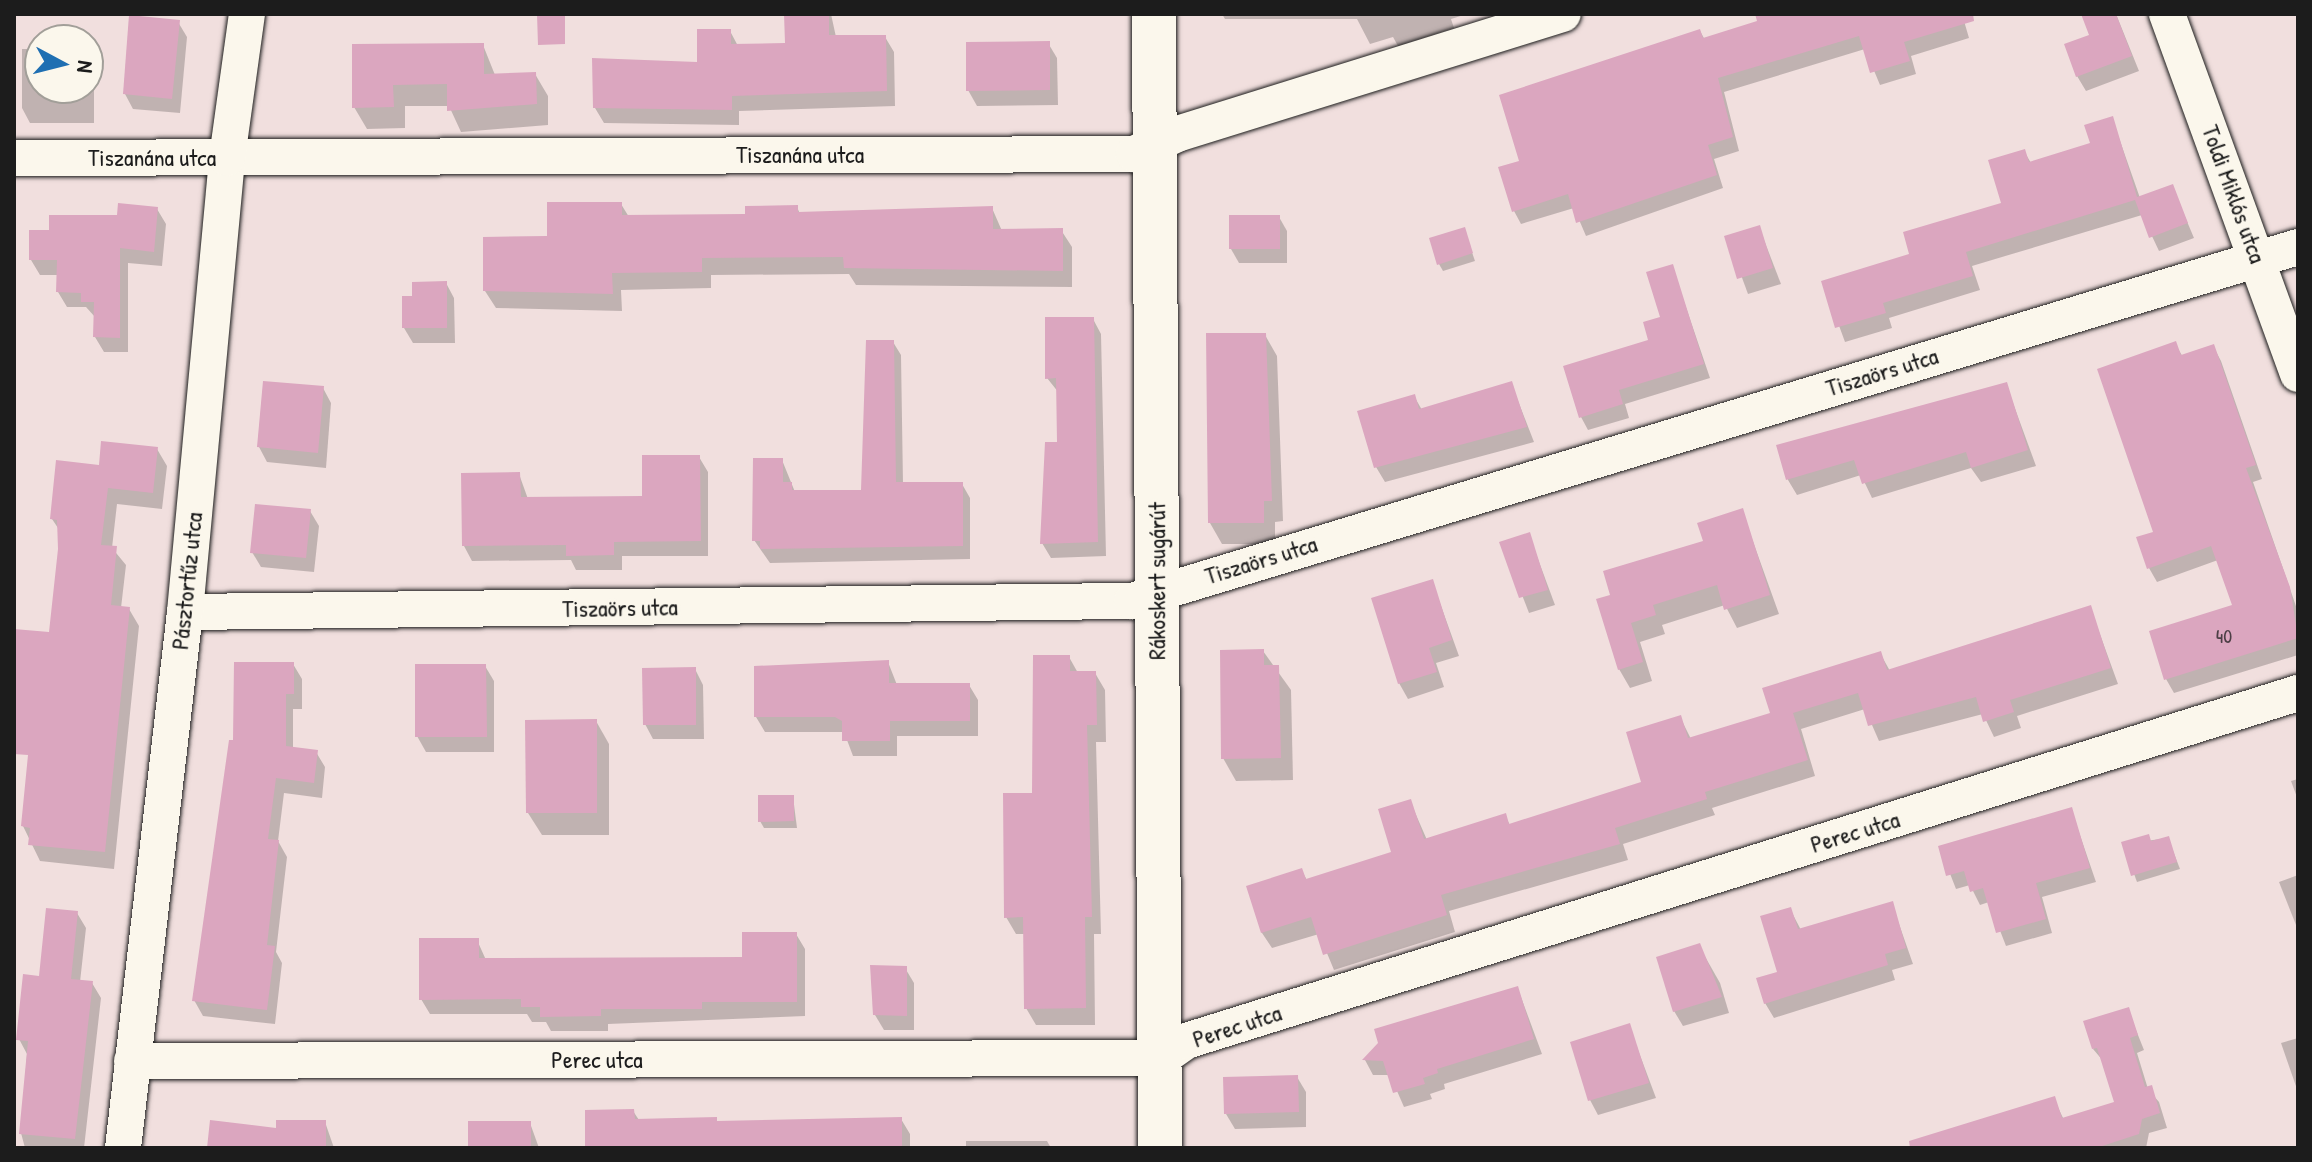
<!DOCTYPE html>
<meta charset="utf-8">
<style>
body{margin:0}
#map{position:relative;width:2312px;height:1162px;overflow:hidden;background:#f1dfde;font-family:"Patrick Hand",sans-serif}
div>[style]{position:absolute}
.shadow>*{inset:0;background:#0003}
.building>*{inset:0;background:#dba6bf}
.roads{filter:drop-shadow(0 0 2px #1c1c1c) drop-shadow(0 0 2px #1c1c1c)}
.minor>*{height:36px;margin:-18px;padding:0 18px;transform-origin:18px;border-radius:18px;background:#fbf7ec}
.tertiary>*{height:44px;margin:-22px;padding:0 22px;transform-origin:22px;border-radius:22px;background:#fbf7ec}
span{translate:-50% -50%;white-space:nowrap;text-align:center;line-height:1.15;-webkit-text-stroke:6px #fbf7ec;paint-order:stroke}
.number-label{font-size:20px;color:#4c3e45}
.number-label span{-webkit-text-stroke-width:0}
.street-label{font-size:24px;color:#1c1c1c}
.frame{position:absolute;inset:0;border:16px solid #1c1c1c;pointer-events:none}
.north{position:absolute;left:24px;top:24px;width:80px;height:80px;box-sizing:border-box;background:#fbf7ec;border:2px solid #a29f99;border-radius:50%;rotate:97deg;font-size:22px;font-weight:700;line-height:32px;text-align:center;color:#1c1c1c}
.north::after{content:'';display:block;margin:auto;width:28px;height:36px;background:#1f6fb2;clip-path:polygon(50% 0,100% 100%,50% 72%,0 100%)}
</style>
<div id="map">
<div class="shadow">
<div style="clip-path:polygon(786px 14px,831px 14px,836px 37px,885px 37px,894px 52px,895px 106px,739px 111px,739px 125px,604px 123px,595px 108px,699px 64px,730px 31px,738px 46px,787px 45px)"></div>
<div style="clip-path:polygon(1222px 14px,1467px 14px,1451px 19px,1454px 28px,1398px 46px,1393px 37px,1370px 44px,1357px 19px,1225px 19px)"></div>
<div style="clip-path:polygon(1757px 14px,1962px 14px,1969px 38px,1911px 56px,1916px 74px,1880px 85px,1865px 49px,1724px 92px,1739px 151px,1714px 159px,1723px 188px,1586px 236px,1574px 208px,1521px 224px,1514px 211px,1522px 162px,1700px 31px,1705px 40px,1759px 22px)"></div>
<div style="clip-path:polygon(2084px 14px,2116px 14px,2139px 71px,2086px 91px,2077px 76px,2092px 36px)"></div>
<div style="clip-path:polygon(178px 22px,187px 37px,180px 113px,133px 109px,125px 94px)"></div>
<div style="clip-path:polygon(1048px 43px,1057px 58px,1058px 105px,977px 106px,968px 90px)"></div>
<div style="clip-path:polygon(483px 45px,495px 75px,535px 74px,548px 96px,548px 125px,461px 132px,449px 106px,405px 106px,405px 128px,367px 129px,354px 107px,354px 46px)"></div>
<div style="clip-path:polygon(22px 49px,40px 49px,40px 88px,88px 88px,88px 76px,94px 86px,94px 123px,30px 123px,22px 108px)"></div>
<div style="clip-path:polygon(2112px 118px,2140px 198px,2172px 186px,2194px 238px,2159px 251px,2142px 215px,1972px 266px,1980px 290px,1889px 318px,1892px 328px,1845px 342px,1823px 282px,1912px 256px,2004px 204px,2024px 151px,2031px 163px,2092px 145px)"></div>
<div style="clip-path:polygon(621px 204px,629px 217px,747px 216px,797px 207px,800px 214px,992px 208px,1002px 231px,1061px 230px,1072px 247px,1072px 287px,856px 285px,849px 274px,711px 275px,711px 288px,621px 290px,622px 311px,496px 308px,485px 291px,549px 238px)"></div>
<div style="clip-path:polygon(157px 209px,166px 224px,162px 266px,128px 263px,128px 352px,104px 352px,95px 337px,95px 317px,86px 307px,67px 307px,58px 292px,58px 275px,40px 275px,31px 260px,51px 232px)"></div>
<div style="clip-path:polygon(1279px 217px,1287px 231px,1287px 263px,1239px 263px,1231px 249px)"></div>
<div style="clip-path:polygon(1759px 227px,1781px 284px,1748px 294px,1727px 237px)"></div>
<div style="clip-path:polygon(1464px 229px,1475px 261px,1443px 271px,1439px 264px)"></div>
<div style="clip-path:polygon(1672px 266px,1710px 378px,1625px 404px,1629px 418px,1588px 430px,1581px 417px,1650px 341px,1662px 318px)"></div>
<div style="clip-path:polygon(446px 283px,454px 298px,455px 343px,413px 343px,404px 328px,414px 298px)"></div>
<div style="clip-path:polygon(1093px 319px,1101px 334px,1106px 556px,1051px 558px,1042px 543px,1059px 444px,1059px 393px,1047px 378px)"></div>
<div style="clip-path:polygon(1265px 335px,1277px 356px,1283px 521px,1275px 522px,1275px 544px,1222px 544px,1210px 523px)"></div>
<div style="clip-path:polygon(893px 342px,901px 355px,903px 484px,962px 484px,970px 498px,970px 559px,770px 563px,754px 540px,782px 460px,795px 492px,863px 492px)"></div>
<div style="clip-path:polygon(2175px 344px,2183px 357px,2213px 346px,2221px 361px,2262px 479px,2253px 482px,2298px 612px,2298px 655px,2174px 693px,2166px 679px,2235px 607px,2218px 560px,2157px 582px,2149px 568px)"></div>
<div style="clip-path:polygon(1511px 383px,1534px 442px,1385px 482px,1376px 467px,1414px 396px,1422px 410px)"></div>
<div style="clip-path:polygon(2006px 384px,2036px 466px,1981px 482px,1971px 468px,1872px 498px,1861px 475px,1797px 495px,1788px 480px,1778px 446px)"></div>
<div style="clip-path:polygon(323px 388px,331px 403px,326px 468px,267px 462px,259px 447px)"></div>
<div style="clip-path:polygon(157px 449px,167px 466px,162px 509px,117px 504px,112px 548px,126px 565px,121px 608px,129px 609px,139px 626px,114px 869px,40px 861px,23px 826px,39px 682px,14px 680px,14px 631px,50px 634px,60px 549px,60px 531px,52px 519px,101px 467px)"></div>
<div style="clip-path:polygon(699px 457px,708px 472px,708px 556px,622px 556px,622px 570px,576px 570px,571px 560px,472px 561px,464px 546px,519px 474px,528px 499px,644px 498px)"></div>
<div style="clip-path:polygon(310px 511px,319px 526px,314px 572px,261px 567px,252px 552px)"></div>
<div style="clip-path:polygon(1742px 511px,1779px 614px,1737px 628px,1725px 605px,1662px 625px,1665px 634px,1640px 642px,1652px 681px,1630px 688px,1619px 669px,1613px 596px,1706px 542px)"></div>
<div style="clip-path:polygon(1529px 535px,1555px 605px,1529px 613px,1502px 543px)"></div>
<div style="clip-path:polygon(1432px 581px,1459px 656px,1436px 663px,1444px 687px,1408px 699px,1399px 683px)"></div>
<div style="clip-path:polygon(2090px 607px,2118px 684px,2017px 716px,2021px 728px,1994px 737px,1983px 714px,1879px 741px,1865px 709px,1801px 729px,1815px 776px,1712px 808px,1715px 815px,1623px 844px,1628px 860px,1449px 911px,1455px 932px,1334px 970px,1319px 934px,1272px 948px,1262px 933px,1248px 887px,1301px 870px,1307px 880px,1393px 854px,1410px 801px,1427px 840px,1505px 816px,1510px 825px,1644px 783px,1680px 717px,1691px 739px,1772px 714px,1880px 653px,1890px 671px)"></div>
<div style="clip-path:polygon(1263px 651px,1291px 690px,1293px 780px,1236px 781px,1223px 758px)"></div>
<div style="clip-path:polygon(1069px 657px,1078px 673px,1095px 673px,1105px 690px,1106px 742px,1096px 742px,1101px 934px,1094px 934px,1095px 1025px,1036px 1025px,1026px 1008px,1025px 934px,1016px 934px,1006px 917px)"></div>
<div style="clip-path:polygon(888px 662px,897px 685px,969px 685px,978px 700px,978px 736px,897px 736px,897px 756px,853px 756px,844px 732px,765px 732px,756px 717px)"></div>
<div style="clip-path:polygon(293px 664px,302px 679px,302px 709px,293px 709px,293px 749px,316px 752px,325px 767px,322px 798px,284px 793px,278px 841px,287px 857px,276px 952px,282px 963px,275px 1024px,203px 1016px,194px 1000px,235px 742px)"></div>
<div style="clip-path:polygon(485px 666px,494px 681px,494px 752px,426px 752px,417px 736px)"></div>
<div style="clip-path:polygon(695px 669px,703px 685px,704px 739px,653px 739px,645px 724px)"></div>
<div style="clip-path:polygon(596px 721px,609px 744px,609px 835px,542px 835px,528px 813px)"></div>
<div style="clip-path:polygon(2298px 779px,2298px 800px,2291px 781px)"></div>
<div style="clip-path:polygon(793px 797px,797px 828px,764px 828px,760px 821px)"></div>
<div style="clip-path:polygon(2071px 809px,2096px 882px,2042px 897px,2052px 933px,2006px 946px,1989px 902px,1980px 905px,1970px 885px,1956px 889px,1940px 848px)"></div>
<div style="clip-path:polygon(2168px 838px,2180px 869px,2137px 882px,2123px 844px)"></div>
<div style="clip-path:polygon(2298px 875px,2298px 930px,2279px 882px)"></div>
<div style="clip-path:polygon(1892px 904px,1913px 964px,1892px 970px,1895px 980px,1774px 1018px,1765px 1003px,1779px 973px,1790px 909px,1801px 930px)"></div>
<div style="clip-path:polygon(77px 913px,86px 928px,80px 982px,92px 983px,101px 998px,84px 1148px,25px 1148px,21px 1133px,27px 1054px,19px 1039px,40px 978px)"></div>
<div style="clip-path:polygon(796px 934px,805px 949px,805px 1016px,608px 1024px,608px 1031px,551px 1031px,546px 1022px,532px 1022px,527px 1014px,430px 1014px,421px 999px,477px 940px,486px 960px,744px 959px)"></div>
<div style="clip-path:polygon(1699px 946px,1720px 983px,1729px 1013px,1683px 1026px,1674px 1011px)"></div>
<div style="clip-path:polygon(905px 968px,914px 983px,914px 1030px,884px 1030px,875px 1015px)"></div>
<div style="clip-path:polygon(1518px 989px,1542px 1054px,1444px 1084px,1445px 1089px,1430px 1094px,1432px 1099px,1404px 1107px,1390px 1075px,1373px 1075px,1365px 1060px,1380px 1043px)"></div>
<div style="clip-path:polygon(2128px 1010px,2144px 1050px,2137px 1053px,2148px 1089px,2159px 1102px,2167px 1128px,2149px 1133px,2146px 1148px,1942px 1148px,2054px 1099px,2064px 1120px,2117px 1103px,2104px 1062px,2093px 1049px)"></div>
<div style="clip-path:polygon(1629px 1026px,1656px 1098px,1598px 1115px,1590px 1100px)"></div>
<div style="clip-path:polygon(2298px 1038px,2298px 1092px,2281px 1043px)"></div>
<div style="clip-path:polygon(1297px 1077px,1306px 1092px,1306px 1127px,1235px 1129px,1226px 1114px)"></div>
<div style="clip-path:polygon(633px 1111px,639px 1120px,718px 1123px,901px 1119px,910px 1134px,910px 1148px,587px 1148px)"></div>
<div style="clip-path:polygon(325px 1122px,334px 1148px,209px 1148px,278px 1130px)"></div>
<div style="clip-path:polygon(530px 1123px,539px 1148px,470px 1148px)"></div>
<div style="clip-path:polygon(966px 1141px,1047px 1141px,1051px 1148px,966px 1148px)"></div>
</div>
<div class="building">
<div style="clip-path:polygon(537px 14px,565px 14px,565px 44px,538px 45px)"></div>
<div style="clip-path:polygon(784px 14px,829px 14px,829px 35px,886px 35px,887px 91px,732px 96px,732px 110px,593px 108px,592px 58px,697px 62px,697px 29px,731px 29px,731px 44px,785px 43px)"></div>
<div style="clip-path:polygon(1755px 14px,1973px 14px,1974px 21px,1904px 42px,1910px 61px,1870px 73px,1859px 36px,1718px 78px,1733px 137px,1708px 145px,1717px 175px,1576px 223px,1568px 194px,1512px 212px,1498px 167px,1519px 161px,1499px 95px,1700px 29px,1703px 38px,1757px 21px)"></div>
<div style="clip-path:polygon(2081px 14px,2116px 14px,2132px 56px,2076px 77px,2064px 44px,2089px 35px)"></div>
<div style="clip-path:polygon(129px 15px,180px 20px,172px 99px,123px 94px)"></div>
<div style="clip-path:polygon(1050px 41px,1050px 90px,966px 91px,966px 42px)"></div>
<div style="clip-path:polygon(484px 43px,484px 74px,536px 72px,537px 104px,447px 111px,447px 84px,393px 85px,394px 107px,352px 108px,352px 44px)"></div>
<div style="clip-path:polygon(2113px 116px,2137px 197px,2173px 184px,2188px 223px,2149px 238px,2135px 200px,1966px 252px,1973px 276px,1883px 303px,1886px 313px,1835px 328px,1821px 281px,1909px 254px,1903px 232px,2001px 203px,1988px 160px,2025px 149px,2029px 162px,2090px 143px,2084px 125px)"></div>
<div style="clip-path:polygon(547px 202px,622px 202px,622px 215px,745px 214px,745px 206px,798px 205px,798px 212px,993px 206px,993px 229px,1063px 228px,1063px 271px,844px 268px,843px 257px,702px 258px,702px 272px,612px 273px,613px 294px,483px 291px,483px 237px,547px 236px)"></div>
<div style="clip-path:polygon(118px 203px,158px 207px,154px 252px,120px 248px,120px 338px,93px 337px,94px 302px,81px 302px,81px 293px,56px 292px,57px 260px,29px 260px,29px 230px,49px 230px,49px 215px,117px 215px)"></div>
<div style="clip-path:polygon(1229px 215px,1280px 215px,1280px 249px,1229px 249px)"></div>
<div style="clip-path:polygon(1760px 225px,1773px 268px,1737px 279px,1724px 236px)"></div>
<div style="clip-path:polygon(1465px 227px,1473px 253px,1437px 265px,1429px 238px)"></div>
<div style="clip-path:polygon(1673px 264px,1704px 364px,1619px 390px,1623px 404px,1579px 418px,1563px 366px,1648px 340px,1643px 322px,1660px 317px,1646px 272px)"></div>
<div style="clip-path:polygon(447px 281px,447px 328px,402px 328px,402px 296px,412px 296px,412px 282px)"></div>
<div style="clip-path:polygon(1045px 317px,1094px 317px,1098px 542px,1040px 544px,1045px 442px,1057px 442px,1056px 378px,1045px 379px)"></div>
<div style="clip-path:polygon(1206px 333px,1266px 333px,1272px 501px,1264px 501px,1264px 523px,1208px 523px)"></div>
<div style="clip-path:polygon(866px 340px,894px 340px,896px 482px,963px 482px,963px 546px,760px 549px,760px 541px,752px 541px,753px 458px,783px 458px,783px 482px,792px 482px,792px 490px,861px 490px)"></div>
<div style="clip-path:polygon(2176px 341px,2181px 355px,2214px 344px,2256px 465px,2246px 468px,2290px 587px,2298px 638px,2164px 680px,2149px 631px,2232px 605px,2211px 546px,2147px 569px,2136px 537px,2153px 532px,2097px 369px)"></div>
<div style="clip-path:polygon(263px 381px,324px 386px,318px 453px,257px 447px)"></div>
<div style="clip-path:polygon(1512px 381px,1527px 427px,1374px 468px,1357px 411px,1415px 394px,1419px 409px)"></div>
<div style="clip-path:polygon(2007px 382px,2028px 450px,1971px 468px,1966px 452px,1862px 484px,1854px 460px,1786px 480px,1776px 445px)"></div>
<div style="clip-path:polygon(101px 441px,158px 447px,153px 493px,108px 488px,101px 545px,117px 546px,111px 605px,130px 607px,105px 852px,28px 845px,30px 828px,21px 826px,28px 755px,14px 754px,14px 629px,49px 632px,58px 549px,57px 520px,50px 519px,56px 460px,99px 465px)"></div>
<div style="clip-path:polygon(642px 455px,700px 455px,701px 541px,614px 542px,614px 555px,566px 556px,566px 545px,462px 546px,461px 473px,520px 472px,521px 497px,642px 496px)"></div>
<div style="clip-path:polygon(255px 504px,311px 509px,306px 558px,250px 553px)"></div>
<div style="clip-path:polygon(1743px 508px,1770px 595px,1724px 610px,1717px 585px,1653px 605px,1656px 615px,1631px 623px,1643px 662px,1618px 670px,1596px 599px,1610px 595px,1603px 571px,1703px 541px,1697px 523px)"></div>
<div style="clip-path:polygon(1530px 532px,1548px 590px,1519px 598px,1499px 542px)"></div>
<div style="clip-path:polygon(1433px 579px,1452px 640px,1429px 648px,1437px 672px,1398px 684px,1371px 598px)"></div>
<div style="clip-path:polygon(2091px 605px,2111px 668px,2010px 700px,2014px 712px,1983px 722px,1976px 697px,1868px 726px,1858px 693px,1793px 713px,1808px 760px,1705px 792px,1707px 799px,1615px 828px,1620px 844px,1441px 895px,1447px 915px,1323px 955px,1311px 917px,1261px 933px,1246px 886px,1302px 868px,1306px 879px,1391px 852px,1378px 809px,1411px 799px,1424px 839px,1506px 813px,1509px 824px,1641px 782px,1626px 732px,1681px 715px,1688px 738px,1770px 713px,1762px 688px,1881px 651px,1887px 670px)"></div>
<div style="clip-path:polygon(1264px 649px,1264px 665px,1279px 665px,1281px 758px,1221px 759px,1220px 650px)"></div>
<div style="clip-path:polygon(1033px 655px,1070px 655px,1070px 671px,1096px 671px,1097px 725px,1087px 725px,1092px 917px,1085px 917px,1086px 1008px,1024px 1009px,1023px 917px,1004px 918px,1003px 793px,1032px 793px)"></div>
<div style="clip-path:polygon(889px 660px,889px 683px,970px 683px,970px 721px,890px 721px,890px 741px,842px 741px,842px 721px,835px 717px,754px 717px,754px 666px)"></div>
<div style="clip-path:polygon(234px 662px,294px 662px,294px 694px,286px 694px,286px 746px,318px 750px,314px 783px,276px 778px,268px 839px,279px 840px,267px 945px,275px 946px,267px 1010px,192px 1001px,229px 740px,233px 740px)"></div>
<div style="clip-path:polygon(415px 664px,486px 664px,487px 737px,415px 737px)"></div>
<div style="clip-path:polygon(696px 667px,696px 725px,643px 725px,642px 668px)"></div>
<div style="clip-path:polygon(597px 719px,597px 813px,526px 813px,525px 720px)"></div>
<div style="clip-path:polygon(758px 795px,794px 795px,794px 821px,758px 822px)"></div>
<div style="clip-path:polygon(2072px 807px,2090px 868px,2036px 883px,2046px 919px,1996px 933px,1983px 888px,1970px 892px,1964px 871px,1946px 876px,1938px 846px)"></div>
<div style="clip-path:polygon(2149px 834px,2151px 841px,2169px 836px,2177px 862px,2131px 876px,2121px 842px)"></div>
<div style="clip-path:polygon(1893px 901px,1906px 948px,1885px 954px,1888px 965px,1764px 1004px,1756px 978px,1777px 972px,1760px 916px,1791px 907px,1798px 929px)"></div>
<div style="clip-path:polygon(46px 908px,78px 911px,71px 979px,93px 981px,75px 1139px,19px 1134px,28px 1041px,16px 1040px,23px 974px,39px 976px)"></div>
<div style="clip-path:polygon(742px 932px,797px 932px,797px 1002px,702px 1002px,702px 1009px,601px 1009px,601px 1016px,540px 1017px,540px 1007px,521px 1007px,521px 999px,419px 1000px,419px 938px,479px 938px,479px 958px,742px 957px)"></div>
<div style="clip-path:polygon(1700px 943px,1722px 997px,1673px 1012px,1656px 957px)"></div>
<div style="clip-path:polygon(870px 965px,907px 966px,907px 1016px,873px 1015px)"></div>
<div style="clip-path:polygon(1518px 986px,1534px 1039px,1437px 1069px,1438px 1073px,1423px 1078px,1425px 1084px,1393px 1093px,1383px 1061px,1362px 1060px,1378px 1043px,1374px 1029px)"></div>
<div style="clip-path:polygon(2129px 1007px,2138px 1035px,2130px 1038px,2145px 1087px,2152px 1085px,2160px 1113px,2142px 1119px,2139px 1134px,2096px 1148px,1910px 1148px,1909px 1141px,2055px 1096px,2062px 1118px,2114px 1102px,2097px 1048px,2092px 1049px,2083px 1021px)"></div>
<div style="clip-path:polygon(1630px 1023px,1649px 1083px,1588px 1101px,1570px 1042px)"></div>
<div style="clip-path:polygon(1298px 1075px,1299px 1112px,1224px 1114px,1223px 1077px)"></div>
<div style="clip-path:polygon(634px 1109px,635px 1119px,717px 1117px,717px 1121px,902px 1117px,902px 1148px,585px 1148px,585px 1110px)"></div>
<div style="clip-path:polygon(210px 1120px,276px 1128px,276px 1120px,326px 1120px,326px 1148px,207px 1148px)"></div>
<div style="clip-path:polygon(468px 1121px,531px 1121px,531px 1148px,468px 1148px)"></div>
</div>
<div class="roads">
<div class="minor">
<div style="left:2167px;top:14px;width:383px;rotate:70deg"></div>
<div style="left:14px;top:158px;width:1120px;rotate:-0.2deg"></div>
<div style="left:1134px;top:154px;width:47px;rotate:-24.9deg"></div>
<div style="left:1177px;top:134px;width:404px;rotate:-17.3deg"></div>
<div style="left:185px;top:612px;width:947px;rotate:-0.67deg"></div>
<div style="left:1132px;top:601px;width:1219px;rotate:-16.89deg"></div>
<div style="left:132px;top:1061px;width:1030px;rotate:-0.17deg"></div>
<div style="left:1162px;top:1058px;width:29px;rotate:-35deg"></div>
<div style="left:1186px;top:1041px;width:1165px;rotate:-17.38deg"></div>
<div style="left:123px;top:1148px;width:540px;rotate:-83.4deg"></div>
<div style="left:185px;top:612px;width:456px;rotate:-84.7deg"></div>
<div style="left:227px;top:158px;width:145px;rotate:-82.1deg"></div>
</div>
<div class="tertiary">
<div style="left:1154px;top:14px;width:1134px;rotate:89.7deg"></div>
</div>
</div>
<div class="number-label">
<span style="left:2224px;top:635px">40</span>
</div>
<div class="street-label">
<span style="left:800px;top:155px">Tiszanána utca</span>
<span style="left:152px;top:158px">Tiszanána utca</span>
<span style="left:2234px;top:194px;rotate:70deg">Toldi Miklós utca</span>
<span style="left:1882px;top:372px;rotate:-17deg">Tiszaörs utca</span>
<span style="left:1261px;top:560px;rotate:-17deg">Tiszaörs utca</span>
<span style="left:187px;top:581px;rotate:-84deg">Pásztortűz utca</span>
<span style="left:1157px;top:581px;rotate:-90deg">Rákoskert sugárút</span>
<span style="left:620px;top:608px;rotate:-1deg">Tiszaörs utca</span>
<span style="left:1855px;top:832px;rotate:-17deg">Perec utca</span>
<span style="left:1237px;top:1026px;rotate:-18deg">Perec utca</span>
<span style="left:597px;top:1060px">Perec utca</span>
</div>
<div class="frame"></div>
<div class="north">N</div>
</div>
